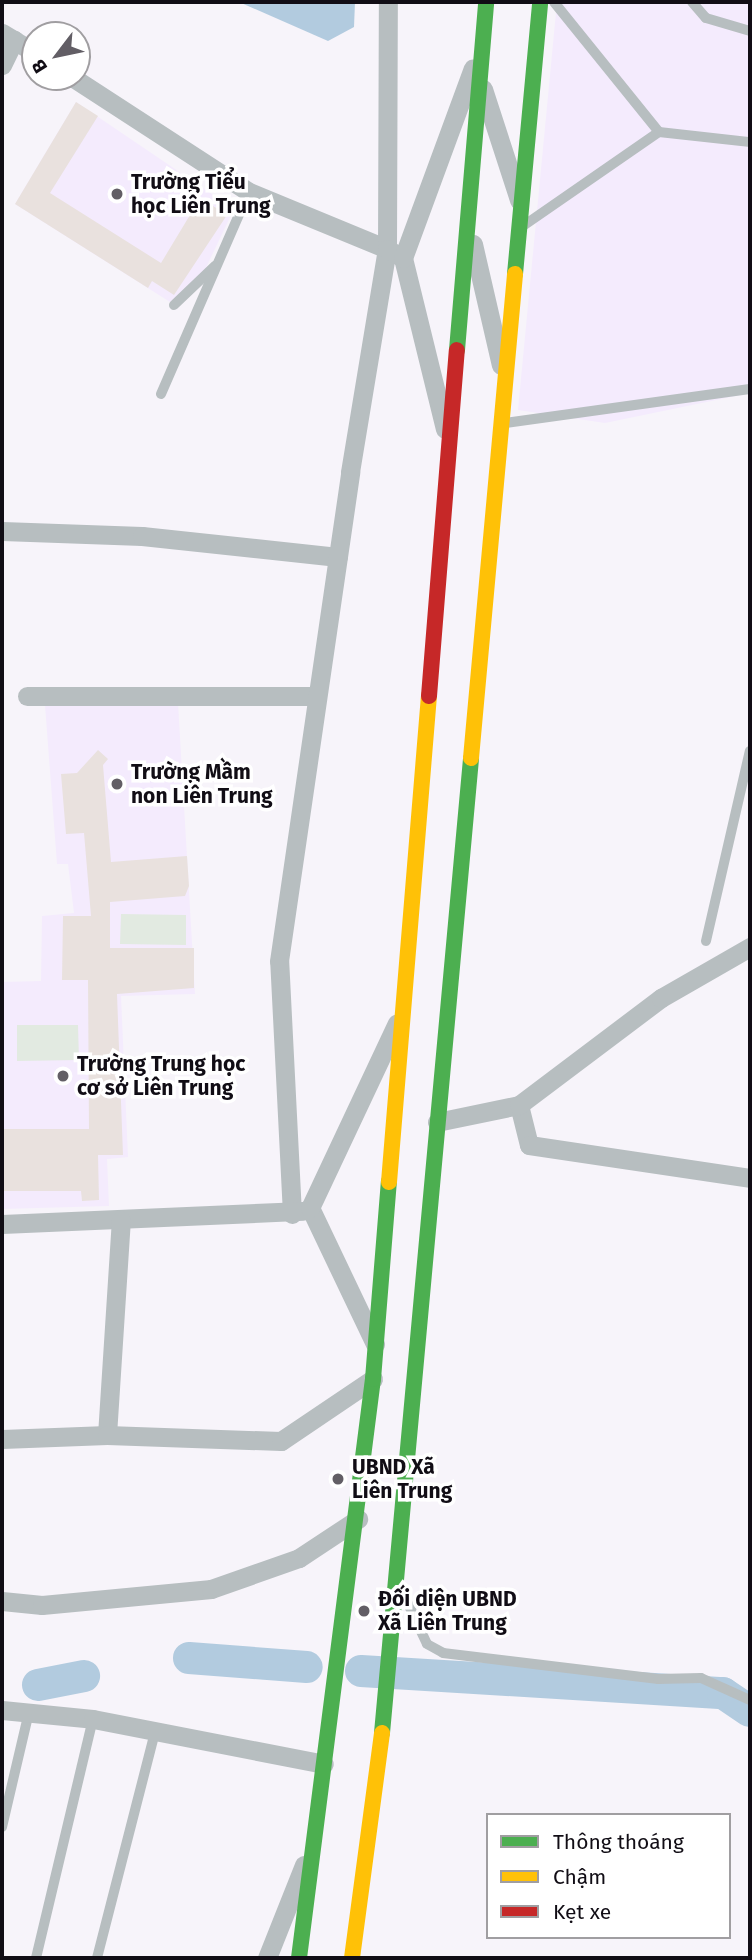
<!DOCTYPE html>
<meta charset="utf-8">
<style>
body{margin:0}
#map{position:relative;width:752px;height:1960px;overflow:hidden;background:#f7f4fa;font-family:"Fira Sans",sans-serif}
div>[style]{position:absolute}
.built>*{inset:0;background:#f4ebfd}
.green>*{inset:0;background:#e2eae1}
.water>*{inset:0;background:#b2cbdf}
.river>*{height:32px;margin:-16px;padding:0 16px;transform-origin:16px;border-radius:16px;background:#b2cbdf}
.building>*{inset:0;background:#e9e1de}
.lane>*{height:10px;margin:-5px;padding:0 5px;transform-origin:5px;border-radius:5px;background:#b7bec0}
.street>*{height:19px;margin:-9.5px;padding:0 9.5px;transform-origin:9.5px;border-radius:9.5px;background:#b7bec0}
.fast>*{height:16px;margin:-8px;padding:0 8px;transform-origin:8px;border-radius:8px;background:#4caf50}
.slow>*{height:16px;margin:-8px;padding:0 8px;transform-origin:8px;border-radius:8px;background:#ffc107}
.jam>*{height:16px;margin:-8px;padding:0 8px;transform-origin:8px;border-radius:8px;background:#c62828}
.dots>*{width:19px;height:19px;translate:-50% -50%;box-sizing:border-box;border:4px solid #fff;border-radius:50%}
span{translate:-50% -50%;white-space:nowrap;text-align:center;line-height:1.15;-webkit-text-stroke:7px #fff;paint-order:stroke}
.poi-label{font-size:21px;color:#110d15;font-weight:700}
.left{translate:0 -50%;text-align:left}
.frame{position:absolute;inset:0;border:4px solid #110d15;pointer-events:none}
.legend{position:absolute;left:486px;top:1813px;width:245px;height:126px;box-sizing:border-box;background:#fff;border:2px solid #a09ea1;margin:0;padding:9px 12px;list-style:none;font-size:21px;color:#110d15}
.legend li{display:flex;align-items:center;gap:14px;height:35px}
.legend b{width:35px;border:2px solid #a09ea1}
.north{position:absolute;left:21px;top:21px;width:70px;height:70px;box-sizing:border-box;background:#fff;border:2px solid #a09ea1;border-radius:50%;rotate:238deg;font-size:19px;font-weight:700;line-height:28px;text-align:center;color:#110d15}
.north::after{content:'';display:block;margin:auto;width:24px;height:32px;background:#625e65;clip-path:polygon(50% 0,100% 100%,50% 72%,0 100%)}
</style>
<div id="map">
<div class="built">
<div style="clip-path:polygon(557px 2px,750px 2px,750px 393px,605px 423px,518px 410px)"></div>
<div style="clip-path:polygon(76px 102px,234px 209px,203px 274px,170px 302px,15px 204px)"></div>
<div style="clip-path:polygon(178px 703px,195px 994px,121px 996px,128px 1157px,107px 1159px,109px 1206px,2px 1209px,2px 982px,41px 981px,42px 916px,74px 913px,68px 864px,57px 864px,45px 705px)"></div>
</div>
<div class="green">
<div style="clip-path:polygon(121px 914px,186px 915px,186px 945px,120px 944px)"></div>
<div style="clip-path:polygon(17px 1025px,78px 1025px,79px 1060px,17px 1061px)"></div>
</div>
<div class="water">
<div style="clip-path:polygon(239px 2px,355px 2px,354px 27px,328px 41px)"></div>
</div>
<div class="river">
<div style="left:189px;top:1658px;width:118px;rotate:4.4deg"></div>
<div style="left:361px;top:1671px;width:363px;rotate:3.5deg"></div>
<div style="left:723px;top:1693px;width:32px;rotate:34deg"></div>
<div style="left:38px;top:1685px;width:47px;rotate:-11.1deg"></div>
</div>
<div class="building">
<div style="clip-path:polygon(76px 102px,98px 116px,50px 193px,161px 263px,190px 215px,183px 210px,193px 193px,227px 215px,174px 295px,152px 281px,148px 288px,15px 204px)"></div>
<div style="clip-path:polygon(98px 750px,108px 759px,103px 765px,111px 862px,187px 856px,189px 886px,185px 896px,110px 902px,110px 948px,194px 948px,194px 988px,117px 994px,123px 1155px,98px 1155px,99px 1200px,82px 1201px,81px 1191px,2px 1191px,2px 1129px,89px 1129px,88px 980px,62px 980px,63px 916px,91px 916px,84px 833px,66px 834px,61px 774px,77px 773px)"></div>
</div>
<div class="lane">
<div style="left:554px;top:2px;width:167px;rotate:51.1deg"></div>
<div style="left:692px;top:2px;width:21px;rotate:49deg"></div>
<div style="left:706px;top:18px;width:46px;rotate:16.5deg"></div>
<div style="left:523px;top:226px;width:165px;rotate:-34.7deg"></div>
<div style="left:659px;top:132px;width:92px;rotate:6.3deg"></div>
<div style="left:174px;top:305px;width:57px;rotate:-43.6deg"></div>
<div style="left:161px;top:394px;width:220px;rotate:-66.5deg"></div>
<div style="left:505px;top:423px;width:247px;rotate:-7.9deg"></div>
<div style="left:706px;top:941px;width:195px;rotate:-77deg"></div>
<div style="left:403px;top:1593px;width:56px;rotate:64.8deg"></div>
<div style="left:427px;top:1644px;width:18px;rotate:29deg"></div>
<div style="left:443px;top:1653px;width:217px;rotate:6.9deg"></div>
<div style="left:658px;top:1679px;width:43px;rotate:-1.3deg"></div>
<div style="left:701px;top:1678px;width:54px;rotate:24.2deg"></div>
<div style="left:2px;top:1827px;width:118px;rotate:-76.8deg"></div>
<div style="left:36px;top:1958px;width:246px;rotate:-76.6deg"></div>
<div style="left:97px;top:1958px;width:233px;rotate:-75.6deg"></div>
</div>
<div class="street">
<div style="left:2px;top:33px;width:39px;rotate:31deg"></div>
<div style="left:2px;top:65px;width:28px;rotate:-64deg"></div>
<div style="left:72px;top:77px;width:211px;rotate:33deg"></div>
<div style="left:249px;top:192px;width:149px;rotate:22.4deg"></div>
<div style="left:387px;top:249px;width:247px;rotate:-89.8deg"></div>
<div style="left:483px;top:89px;width:117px;rotate:72deg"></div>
<div style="left:473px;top:244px;width:124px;rotate:77deg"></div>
<div style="left:403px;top:258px;width:176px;rotate:76.2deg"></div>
<div style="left:2px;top:531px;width:140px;rotate:2deg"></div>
<div style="left:142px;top:536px;width:197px;rotate:6.1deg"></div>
<div style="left:27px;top:696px;width:289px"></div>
<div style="left:519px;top:1105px;width:41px;rotate:76deg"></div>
<div style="left:529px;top:1145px;width:223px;rotate:8.5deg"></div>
<div style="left:437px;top:1122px;width:84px;rotate:-11.7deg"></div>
<div style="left:519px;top:1105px;width:178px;rotate:-37deg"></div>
<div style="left:661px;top:998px;width:103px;rotate:-29.8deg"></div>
<div style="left:292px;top:1214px;width:253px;rotate:-92.9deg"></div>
<div style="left:279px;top:961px;width:494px;rotate:-81.7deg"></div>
<div style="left:350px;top:472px;width:226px;rotate:-80.6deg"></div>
<div style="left:387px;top:249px;width:18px;rotate:29deg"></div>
<div style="left:403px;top:258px;width:202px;rotate:-69.8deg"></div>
<div style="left:2px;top:1224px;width:301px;rotate:-2.5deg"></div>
<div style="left:375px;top:1344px;width:151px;rotate:-115.5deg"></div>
<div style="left:310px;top:1208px;width:204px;rotate:-64.8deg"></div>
<div style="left:107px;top:1435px;width:215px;rotate:-86.3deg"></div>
<div style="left:2px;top:1439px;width:105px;rotate:-2.2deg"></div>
<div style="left:107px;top:1435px;width:174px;rotate:2deg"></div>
<div style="left:281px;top:1441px;width:111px;rotate:-34deg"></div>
<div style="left:2px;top:1601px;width:40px;rotate:5.7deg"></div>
<div style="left:42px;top:1605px;width:170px;rotate:-5.4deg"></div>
<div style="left:211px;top:1589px;width:93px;rotate:-19.4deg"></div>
<div style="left:299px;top:1558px;width:71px;rotate:-33.5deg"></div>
<div style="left:2px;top:1710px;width:91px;rotate:5.6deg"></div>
<div style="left:93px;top:1719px;width:235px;rotate:11deg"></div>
<div style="left:267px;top:1958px;width:100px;rotate:-68.3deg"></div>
</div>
<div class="fast">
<div style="left:515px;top:274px;width:273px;rotate:-84.7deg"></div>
<div style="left:457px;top:350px;width:349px;rotate:-85.2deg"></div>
<div style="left:382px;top:1733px;width:979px;rotate:-84.78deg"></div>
<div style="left:299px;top:1958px;width:584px;rotate:-82.72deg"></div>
<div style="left:373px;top:1379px;width:198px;rotate:-85.4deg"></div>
</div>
<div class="slow">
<div style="left:471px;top:758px;width:486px;rotate:-84.8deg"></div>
<div style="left:389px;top:1182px;width:488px;rotate:-85.3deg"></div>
<div style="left:352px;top:1958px;width:227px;rotate:-82.4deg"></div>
</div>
<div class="jam">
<div style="left:429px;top:696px;width:347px;rotate:-85.4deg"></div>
</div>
<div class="dots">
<div style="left:117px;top:194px;background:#625e65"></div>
<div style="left:117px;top:784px;background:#625e65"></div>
<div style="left:63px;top:1076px;background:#625e65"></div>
<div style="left:338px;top:1479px;background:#625e65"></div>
<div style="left:364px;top:1611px;background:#625e65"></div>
</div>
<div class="poi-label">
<span class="left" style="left:131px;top:194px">Trường Tiểu<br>học Liên Trung</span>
<span class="left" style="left:131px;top:784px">Trường Mầm<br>non Liên Trung</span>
<span class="left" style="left:77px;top:1076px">Trường Trung học<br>cơ sở Liên Trung</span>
<span class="left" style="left:352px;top:1479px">UBND Xã<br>Liên Trung</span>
<span class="left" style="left:378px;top:1611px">Đối diện UBND<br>Xã Liên Trung</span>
</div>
<div class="frame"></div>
<ul class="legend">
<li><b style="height:9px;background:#4caf50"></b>Thông thoáng</li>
<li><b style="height:9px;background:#ffc107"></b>Chậm</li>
<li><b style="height:9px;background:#c62828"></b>Kẹt xe</li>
</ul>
<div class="north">B</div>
</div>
